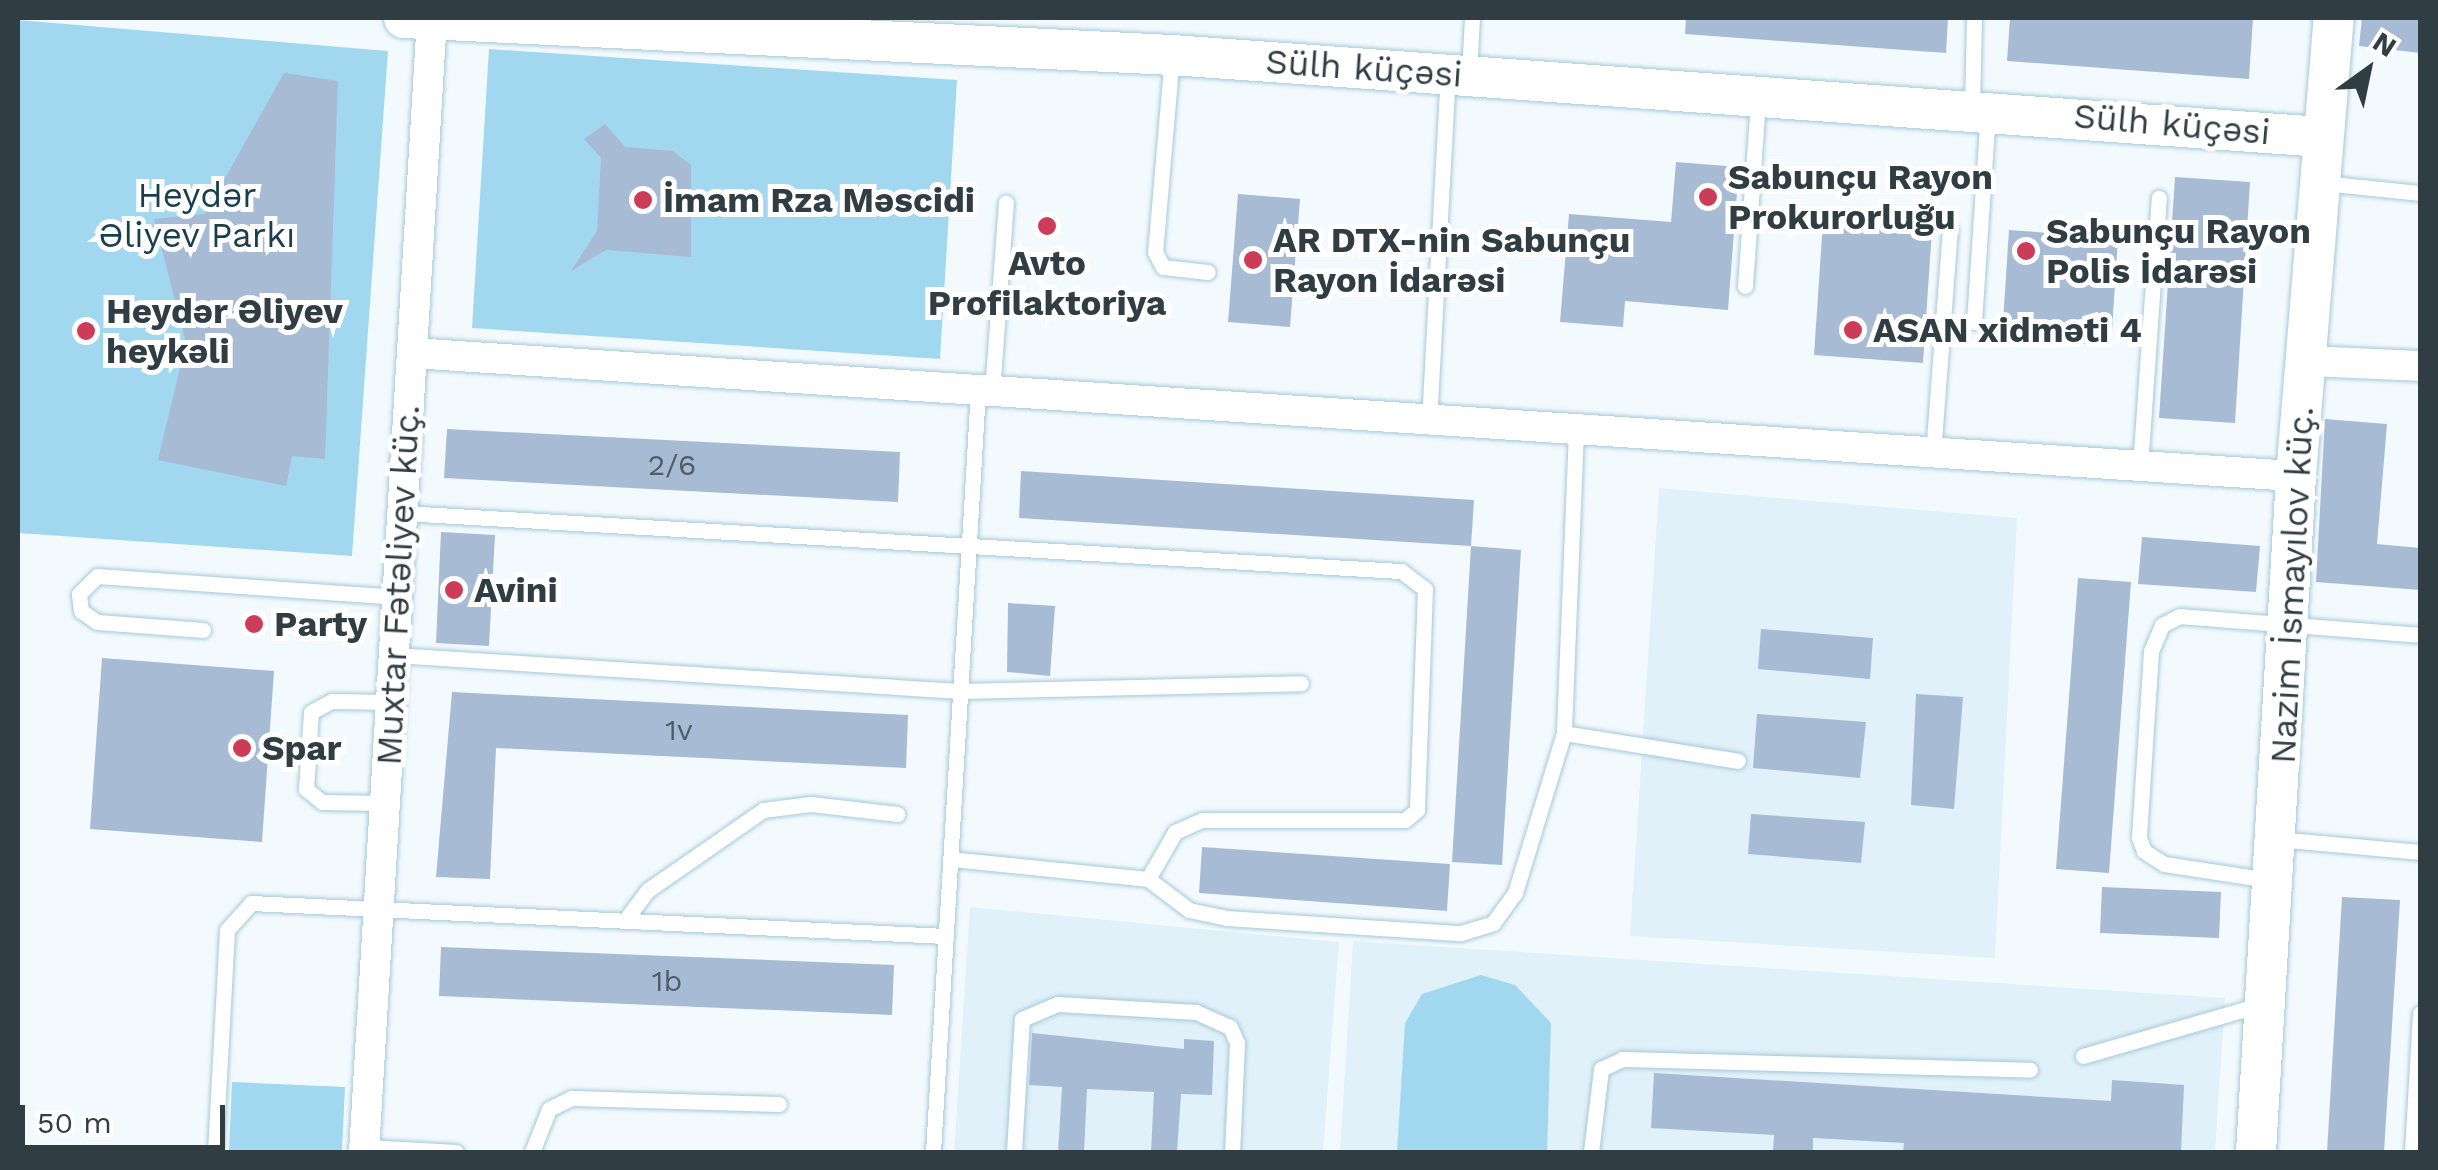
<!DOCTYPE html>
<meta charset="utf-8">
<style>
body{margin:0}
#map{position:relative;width:2438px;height:1170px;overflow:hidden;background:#f3fafe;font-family:"Work Sans",sans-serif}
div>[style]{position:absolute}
.built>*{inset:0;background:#e0f1f9}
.green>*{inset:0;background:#a2d8ef}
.building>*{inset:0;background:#a7bbd4}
.roads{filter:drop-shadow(0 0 2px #a5c9d8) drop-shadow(0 0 2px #a5c9d8)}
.lane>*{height:15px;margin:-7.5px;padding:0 7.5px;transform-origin:7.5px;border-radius:7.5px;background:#fff}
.street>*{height:30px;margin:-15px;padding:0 15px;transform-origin:15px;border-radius:15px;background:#fff}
.secondary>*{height:40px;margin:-20px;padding:0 20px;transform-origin:20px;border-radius:20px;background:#fff}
.dots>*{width:28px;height:28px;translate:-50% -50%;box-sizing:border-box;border:5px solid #fff;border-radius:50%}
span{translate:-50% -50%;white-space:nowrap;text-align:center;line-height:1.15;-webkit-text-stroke:10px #fff;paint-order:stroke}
.number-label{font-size:30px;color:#4e5d68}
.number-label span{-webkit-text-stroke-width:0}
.street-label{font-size:35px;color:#303e44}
.poi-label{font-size:35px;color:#303e44;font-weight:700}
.left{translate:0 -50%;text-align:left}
.park-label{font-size:35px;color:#193f4d}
.frame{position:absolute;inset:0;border:20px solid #303e44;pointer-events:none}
.north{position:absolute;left:2318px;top:20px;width:100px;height:100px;-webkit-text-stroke:8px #fff;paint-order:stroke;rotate:33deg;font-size:28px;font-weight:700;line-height:40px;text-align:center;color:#303e44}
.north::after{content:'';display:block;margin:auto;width:35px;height:45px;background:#303e44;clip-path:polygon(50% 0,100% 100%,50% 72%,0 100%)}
.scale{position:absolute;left:20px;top:1105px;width:205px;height:45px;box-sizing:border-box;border:5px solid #303e44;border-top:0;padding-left:12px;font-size:30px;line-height:35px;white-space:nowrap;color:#303e44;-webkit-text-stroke:8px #fff;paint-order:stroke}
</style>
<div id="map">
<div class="built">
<div style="clip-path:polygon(1659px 488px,2017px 518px,1995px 958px,1630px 936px)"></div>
<div style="clip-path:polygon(970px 907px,1339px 942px,1323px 1152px,954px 1152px)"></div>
<div style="clip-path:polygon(1353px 941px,2225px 998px,2215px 1152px,1340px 1152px)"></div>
</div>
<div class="green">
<div style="clip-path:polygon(18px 20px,388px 51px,352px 556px,18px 533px)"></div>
<div style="clip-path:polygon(489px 49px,957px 80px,940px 359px,472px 328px)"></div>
<div style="clip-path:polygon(1481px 975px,1515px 985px,1551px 1023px,1547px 1152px,1397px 1152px,1405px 1023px,1422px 994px)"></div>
<div style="clip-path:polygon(232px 1082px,345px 1087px,342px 1152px,229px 1152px)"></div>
</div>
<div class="building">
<div style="clip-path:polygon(1686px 18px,1948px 18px,1946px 53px,1685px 34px)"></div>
<div style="clip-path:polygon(2010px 18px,2253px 19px,2249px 79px,2007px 61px)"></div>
<div style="clip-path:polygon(2362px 18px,2420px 18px,2420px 53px,2359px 46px)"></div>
<div style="clip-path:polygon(284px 73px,338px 81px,325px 459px,292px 456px,286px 486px,158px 460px,186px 343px,154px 219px,205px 214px)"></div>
<div style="clip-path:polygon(605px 124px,625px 147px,673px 151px,691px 165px,691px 257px,606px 250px,571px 271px,597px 231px,601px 158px,584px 139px)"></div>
<div style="clip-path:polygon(1676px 162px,1739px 167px,1728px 310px,1625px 301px,1623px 327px,1560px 322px,1569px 214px,1671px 222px)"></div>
<div style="clip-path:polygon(2175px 177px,2250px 182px,2235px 423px,2159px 418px)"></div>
<div style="clip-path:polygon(1238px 194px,1300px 199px,1290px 327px,1228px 322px)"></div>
<div style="clip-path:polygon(1824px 207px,1933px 215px,1923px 363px,1814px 355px)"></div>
<div style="clip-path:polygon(2009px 230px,2118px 238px,2111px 346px,2002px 338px)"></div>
<div style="clip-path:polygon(2325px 419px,2387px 424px,2377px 544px,2420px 548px,2420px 590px,2316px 582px)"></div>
<div style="clip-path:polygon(447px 429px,900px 452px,898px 502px,444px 478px)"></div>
<div style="clip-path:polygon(1021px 471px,1474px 500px,1471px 546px,1019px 518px)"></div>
<div style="clip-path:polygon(441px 532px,495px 535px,489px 646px,436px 643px)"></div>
<div style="clip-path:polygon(2142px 537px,2260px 546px,2256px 592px,2138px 584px)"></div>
<div style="clip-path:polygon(1471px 546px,1521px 550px,1502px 865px,1452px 862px)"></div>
<div style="clip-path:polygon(2078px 578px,2131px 582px,2109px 873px,2056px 869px)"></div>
<div style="clip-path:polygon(1008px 603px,1055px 606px,1050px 676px,1007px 672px)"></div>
<div style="clip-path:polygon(1761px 629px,1873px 638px,1870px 679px,1758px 669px)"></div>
<div style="clip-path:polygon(102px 658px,274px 671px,262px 842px,90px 829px)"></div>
<div style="clip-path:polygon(452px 692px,908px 715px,906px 768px,496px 748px,490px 879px,436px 877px)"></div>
<div style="clip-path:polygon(1916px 694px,1963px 697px,1954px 809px,1911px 805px)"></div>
<div style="clip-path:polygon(1757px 714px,1866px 722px,1860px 778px,1753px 768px)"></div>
<div style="clip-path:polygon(1751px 814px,1865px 822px,1861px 863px,1748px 854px)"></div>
<div style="clip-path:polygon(1202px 847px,1450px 864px,1447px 911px,1199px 893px)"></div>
<div style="clip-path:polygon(2102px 887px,2221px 892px,2219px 938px,2100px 933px)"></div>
<div style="clip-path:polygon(2342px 897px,2400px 900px,2384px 1152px,2327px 1152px)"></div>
<div style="clip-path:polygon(441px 947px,894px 965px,892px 1015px,439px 996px)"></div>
<div style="clip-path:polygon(1032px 1033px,1184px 1049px,1184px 1039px,1214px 1041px,1212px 1095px,1181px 1094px,1177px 1152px,1151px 1152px,1154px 1092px,1087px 1089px,1084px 1152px,1058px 1152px,1062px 1087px,1029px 1085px)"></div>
<div style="clip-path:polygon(1654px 1073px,2111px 1101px,2112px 1080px,2184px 1085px,2181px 1152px,1903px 1152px,1904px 1143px,1813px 1138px,1813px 1152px,1773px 1152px,1774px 1135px,1651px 1128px)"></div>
</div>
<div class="roads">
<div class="lane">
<div style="left:1172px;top:55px;width:198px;rotate:94.9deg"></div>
<div style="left:1155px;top:252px;width:17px;rotate:62deg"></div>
<div style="left:1163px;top:267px;width:45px;rotate:6.3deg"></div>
<div style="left:1469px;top:73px;width:55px;rotate:-86.9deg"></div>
<div style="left:1972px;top:108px;width:90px;rotate:-88.7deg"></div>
<div style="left:2323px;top:183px;width:98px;rotate:5.9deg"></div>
<div style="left:1745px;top:286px;width:187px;rotate:-86deg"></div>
<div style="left:1974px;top:322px;width:209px;rotate:-86.2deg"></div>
<div style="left:992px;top:392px;width:190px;rotate:-85.8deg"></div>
<div style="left:1429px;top:422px;width:347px;rotate:-86.9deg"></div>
<div style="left:1576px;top:431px;width:302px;rotate:92.3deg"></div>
<div style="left:1564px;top:733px;width:176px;rotate:9.1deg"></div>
<div style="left:1933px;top:454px;width:225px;rotate:-85.7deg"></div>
<div style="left:2140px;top:467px;width:270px;rotate:-86deg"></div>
<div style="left:403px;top:513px;width:1000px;rotate:3.33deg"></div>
<div style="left:1401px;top:571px;width:30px;rotate:37deg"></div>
<div style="left:1425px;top:589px;width:221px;rotate:92.1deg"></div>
<div style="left:1417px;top:810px;width:16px;rotate:140deg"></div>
<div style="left:1405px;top:820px;width:203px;rotate:180deg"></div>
<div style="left:1202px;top:820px;width:30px;rotate:156deg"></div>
<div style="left:1175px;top:832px;width:54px;rotate:119.9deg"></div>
<div style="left:1148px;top:879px;width:199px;rotate:-174.2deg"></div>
<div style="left:203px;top:630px;width:106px;rotate:-175.7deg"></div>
<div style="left:97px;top:622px;width:19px;rotate:-145deg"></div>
<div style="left:81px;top:611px;width:17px;rotate:-97deg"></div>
<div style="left:79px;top:594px;width:25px;rotate:-45deg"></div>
<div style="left:97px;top:576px;width:302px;rotate:4deg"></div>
<div style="left:394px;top:655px;width:567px;rotate:3.64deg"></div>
<div style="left:960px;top:691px;width:341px;rotate:-1.3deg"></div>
<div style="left:385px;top:803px;width:63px;rotate:-179.1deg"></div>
<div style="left:322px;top:802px;width:21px;rotate:-141deg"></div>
<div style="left:306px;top:789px;width:77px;rotate:-86.3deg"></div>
<div style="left:311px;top:712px;width:24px;rotate:-28deg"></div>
<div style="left:332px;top:701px;width:59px;rotate:1deg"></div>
<div style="left:2277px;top:839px;width:144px;rotate:5.2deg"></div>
<div style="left:1148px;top:879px;width:51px;rotate:37.1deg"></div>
<div style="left:1189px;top:910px;width:38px;rotate:12deg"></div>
<div style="left:1226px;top:918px;width:235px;rotate:3.7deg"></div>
<div style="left:1461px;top:933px;width:34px;rotate:-17deg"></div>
<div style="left:1493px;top:923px;width:37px;rotate:-54deg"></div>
<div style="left:1515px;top:893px;width:167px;rotate:-73deg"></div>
<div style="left:2269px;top:880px;width:106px;rotate:-171.3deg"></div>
<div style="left:2164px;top:864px;width:24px;rotate:-147deg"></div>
<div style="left:2144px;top:851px;width:15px;rotate:-110deg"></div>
<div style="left:2139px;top:837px;width:186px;rotate:-86.3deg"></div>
<div style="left:2151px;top:651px;width:28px;rotate:-67deg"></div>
<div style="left:2162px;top:625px;width:20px;rotate:-27deg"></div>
<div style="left:2180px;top:616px;width:241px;rotate:4.5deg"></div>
<div style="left:626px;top:919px;width:36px;rotate:-53deg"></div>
<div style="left:648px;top:890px;width:140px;rotate:-34.8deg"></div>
<div style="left:763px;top:810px;width:48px;rotate:-7.1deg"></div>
<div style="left:811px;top:804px;width:87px;rotate:6.6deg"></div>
<div style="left:2083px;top:1056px;width:187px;rotate:-16.1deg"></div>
<div style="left:365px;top:1147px;width:91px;rotate:3.1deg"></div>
<div style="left:215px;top:1152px;width:222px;rotate:-86.9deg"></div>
<div style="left:227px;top:930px;width:36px;rotate:-48deg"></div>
<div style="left:251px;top:903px;width:695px;rotate:2.72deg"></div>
<div style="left:532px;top:1152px;width:46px;rotate:-68.4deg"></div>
<div style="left:549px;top:1109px;width:25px;rotate:-26deg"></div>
<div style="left:572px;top:1098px;width:207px;rotate:1.7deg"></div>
<div style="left:933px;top:1152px;width:762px;rotate:-86.62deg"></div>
<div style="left:1014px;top:1152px;width:133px;rotate:-86.6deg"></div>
<div style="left:1022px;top:1019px;width:39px;rotate:-23deg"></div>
<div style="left:1058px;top:1004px;width:138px;rotate:3.3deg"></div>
<div style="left:1196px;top:1012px;width:37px;rotate:24deg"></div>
<div style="left:1230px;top:1027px;width:17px;rotate:66deg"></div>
<div style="left:1237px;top:1043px;width:109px;rotate:92.6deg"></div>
<div style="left:1591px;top:1152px;width:84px;rotate:-83.1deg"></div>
<div style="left:1601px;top:1069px;width:23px;rotate:-25deg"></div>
<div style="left:1622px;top:1059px;width:408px;rotate:1.5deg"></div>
<div style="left:2412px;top:1152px;width:139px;rotate:-86.7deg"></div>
</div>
<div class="street">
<div style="left:412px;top:353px;width:1888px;rotate:3.74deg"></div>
<div style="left:2306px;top:361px;width:114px;rotate:2.5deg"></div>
<div style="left:364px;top:1152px;width:1136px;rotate:-86.57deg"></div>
</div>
<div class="secondary">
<div style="left:404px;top:18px;width:769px;rotate:2.76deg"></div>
<div style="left:1172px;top:55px;width:1154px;rotate:4.08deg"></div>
<div style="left:2256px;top:1152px;width:677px;rotate:-86.61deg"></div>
<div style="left:2296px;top:476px;width:460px;rotate:-85.3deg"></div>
</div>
</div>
<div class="dots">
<div style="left:1708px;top:197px;background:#cc3c58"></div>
<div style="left:643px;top:200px;background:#cc3c58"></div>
<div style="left:1047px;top:226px;background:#cc3c58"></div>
<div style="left:2026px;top:251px;background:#cc3c58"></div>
<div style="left:1253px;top:260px;background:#cc3c58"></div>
<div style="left:1853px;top:330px;background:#cc3c58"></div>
<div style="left:86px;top:331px;background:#cc3c58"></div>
<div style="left:454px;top:590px;background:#cc3c58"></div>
<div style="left:254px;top:624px;background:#cc3c58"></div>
<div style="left:242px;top:748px;background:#cc3c58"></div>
</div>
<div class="number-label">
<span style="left:672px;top:465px">2/6</span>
<span style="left:679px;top:730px">1v</span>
<span style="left:667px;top:981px">1b</span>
</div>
<div class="street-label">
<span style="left:1364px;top:68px;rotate:4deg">Sülh küçəsi</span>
<span style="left:2172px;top:124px;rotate:5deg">Sülh küçəsi</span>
<span style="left:398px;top:585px;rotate:-87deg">Muxtar Fətəliyev küç.</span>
<span style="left:2292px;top:585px;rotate:-87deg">Nazim İsmayılov küç.</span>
</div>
<div class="poi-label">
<span class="left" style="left:1728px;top:197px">Sabunçu Rayon<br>Prokurorluğu</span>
<span class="left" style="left:663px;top:200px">İmam Rza Məscidi</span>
<span class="left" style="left:2046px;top:251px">Sabunçu Rayon<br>Polis İdarəsi</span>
<span class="left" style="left:1273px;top:260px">AR DTX-nin Sabunçu<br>Rayon İdarəsi</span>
<span style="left:1047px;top:283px">Avto<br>Profilaktoriya</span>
<span class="left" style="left:106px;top:331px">Heydər Əliyev<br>heykəli</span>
<span class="left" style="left:1873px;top:330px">ASAN xidməti 4</span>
<span class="left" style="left:474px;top:590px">Avini</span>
<span class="left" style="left:274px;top:624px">Party</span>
<span class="left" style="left:262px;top:748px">Spar</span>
</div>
<div class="park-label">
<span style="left:197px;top:215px">Heydər<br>Əliyev Parkı</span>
</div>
<div class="frame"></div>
<div class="north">N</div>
<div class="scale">50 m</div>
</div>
